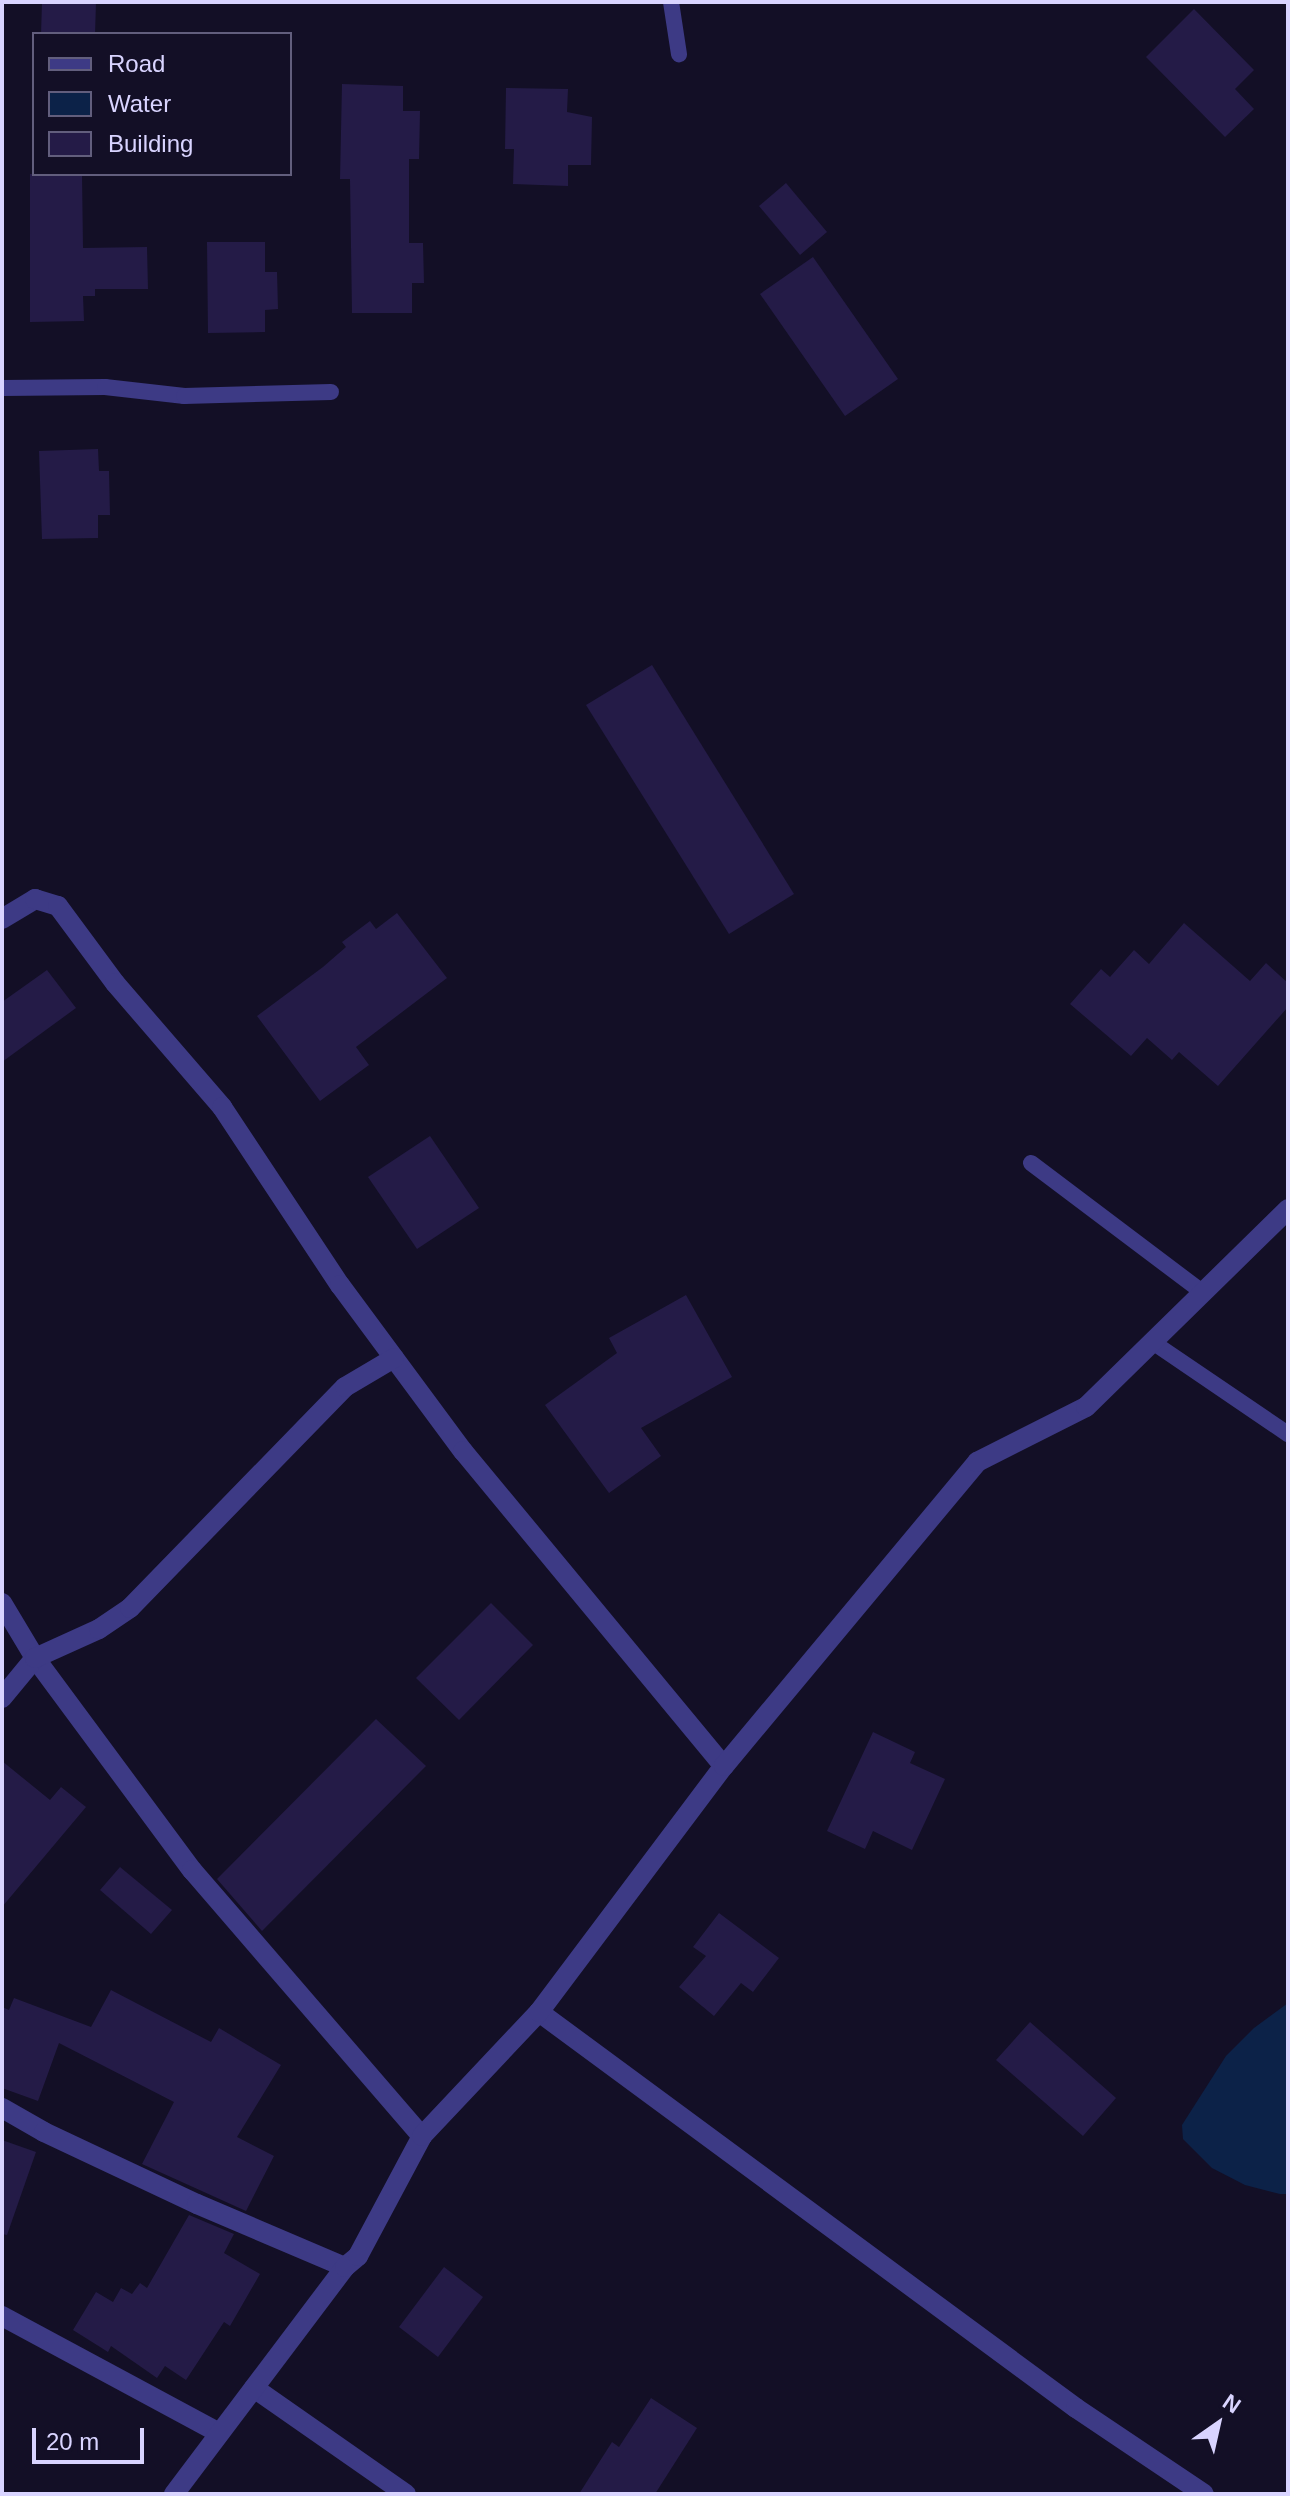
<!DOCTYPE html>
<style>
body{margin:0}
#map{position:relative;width:1290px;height:2496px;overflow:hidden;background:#130f26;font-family:Arial,sans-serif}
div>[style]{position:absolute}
.water>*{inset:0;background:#0c2248}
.building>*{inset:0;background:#241b47}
.service>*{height:16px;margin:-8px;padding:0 8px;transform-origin:8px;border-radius:8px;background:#3d3a85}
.minor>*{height:20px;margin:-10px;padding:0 10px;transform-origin:10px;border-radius:10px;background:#3d3a85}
span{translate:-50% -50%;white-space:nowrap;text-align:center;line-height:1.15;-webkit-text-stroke:6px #130f26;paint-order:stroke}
.frame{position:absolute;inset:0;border:4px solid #d9d4ff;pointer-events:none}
.legend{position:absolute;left:32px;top:32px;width:260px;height:144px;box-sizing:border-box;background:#130f26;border:2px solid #625e7d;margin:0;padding:10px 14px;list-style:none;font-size:24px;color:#d9d4ff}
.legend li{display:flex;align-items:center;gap:16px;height:40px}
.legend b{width:40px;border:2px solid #625e7d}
.north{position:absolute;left:1178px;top:2384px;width:80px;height:80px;-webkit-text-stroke:6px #130f26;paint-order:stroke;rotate:34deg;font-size:22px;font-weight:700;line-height:32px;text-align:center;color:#d9d4ff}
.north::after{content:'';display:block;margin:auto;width:28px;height:36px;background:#d9d4ff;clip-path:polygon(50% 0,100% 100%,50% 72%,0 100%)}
.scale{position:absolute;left:32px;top:2428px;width:112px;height:36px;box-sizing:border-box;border:4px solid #d9d4ff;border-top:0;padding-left:10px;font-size:24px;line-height:28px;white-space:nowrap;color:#d9d4ff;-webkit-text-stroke:6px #130f26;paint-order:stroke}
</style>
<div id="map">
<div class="water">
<div style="clip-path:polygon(1288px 2003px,1288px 2194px,1280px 2194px,1245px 2185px,1212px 2168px,1183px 2139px,1182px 2125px,1226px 2056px,1254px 2028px)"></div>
</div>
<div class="building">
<div style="clip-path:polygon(42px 2px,96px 2px,95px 34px,41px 34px)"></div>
<div style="clip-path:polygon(1194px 9px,1254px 70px,1235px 89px,1254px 109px,1225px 137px,1146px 57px)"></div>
<div style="clip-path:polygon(342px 84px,403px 86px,403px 111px,420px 111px,419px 159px,409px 159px,409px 243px,423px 243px,424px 283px,412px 283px,412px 313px,352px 313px,350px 179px,340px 179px)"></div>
<div style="clip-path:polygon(506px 88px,568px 89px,567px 112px,592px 117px,591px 165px,568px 165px,568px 186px,513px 184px,514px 149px,505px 149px)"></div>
<div style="clip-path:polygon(30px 174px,82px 174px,83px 248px,147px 247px,148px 289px,95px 289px,95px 296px,83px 296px,84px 321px,30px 322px)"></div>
<div style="clip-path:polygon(786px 183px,827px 232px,800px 255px,759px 206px)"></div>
<div style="clip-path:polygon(207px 242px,265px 242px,265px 272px,277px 272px,278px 309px,265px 310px,265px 332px,208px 333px)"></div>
<div style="clip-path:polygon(813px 257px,898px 379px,845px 416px,760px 294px)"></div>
<div style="clip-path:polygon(98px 449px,99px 471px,109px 471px,110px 515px,98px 515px,98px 538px,42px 539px,39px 451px)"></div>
<div style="clip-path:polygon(652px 665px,794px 894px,729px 934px,586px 705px)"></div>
<div style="clip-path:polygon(397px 913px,447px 978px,356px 1047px,369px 1065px,320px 1101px,257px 1016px,323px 967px,346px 947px,342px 942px,370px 921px,376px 929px)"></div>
<div style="clip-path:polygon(1184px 923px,1250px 981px,1266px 963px,1288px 983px,1288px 1007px,1218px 1086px,1179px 1052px,1172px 1060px,1147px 1038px,1131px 1056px,1070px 1004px,1101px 969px,1110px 977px,1134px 950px,1149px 964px)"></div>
<div style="clip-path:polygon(47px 970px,76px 1008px,2px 1062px,2px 1002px)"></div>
<div style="clip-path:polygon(430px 1136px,479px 1208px,417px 1249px,368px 1177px)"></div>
<div style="clip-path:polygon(686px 1295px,732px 1377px,641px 1428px,661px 1456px,609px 1493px,545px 1405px,617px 1353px,609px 1338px)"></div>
<div style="clip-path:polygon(491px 1603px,533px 1645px,459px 1720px,416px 1678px)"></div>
<div style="clip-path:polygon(376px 1719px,426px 1766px,262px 1931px,217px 1879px)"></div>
<div style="clip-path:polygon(873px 1732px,915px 1752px,910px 1763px,945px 1779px,912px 1850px,873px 1831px,865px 1849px,827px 1831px)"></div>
<div style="clip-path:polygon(2px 1761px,50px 1800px,61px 1787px,86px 1807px,2px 1907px)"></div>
<div style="clip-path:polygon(120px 1867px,172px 1910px,151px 1934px,100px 1890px)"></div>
<div style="clip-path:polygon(719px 1913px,779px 1958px,753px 1992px,741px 1983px,714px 2016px,679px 1987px,706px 1956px,693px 1947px)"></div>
<div style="clip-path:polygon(111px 1990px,211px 2042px,219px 2028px,281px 2065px,237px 2137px,274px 2156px,246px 2211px,142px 2164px,174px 2102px,59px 2043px,38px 2101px,2px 2088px,2px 2007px,9px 2010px,14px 1998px,91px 2027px)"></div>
<div style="clip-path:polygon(1030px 2022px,1116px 2098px,1083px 2136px,996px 2060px)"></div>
<div style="clip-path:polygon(2px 2140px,36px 2152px,7px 2235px,2px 2234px)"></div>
<div style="clip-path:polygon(189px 2215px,234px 2234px,224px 2253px,260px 2274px,230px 2326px,224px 2322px,186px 2380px,165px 2366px,157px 2378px,111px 2346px,108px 2352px,73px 2330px,96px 2292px,113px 2302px,121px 2288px,132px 2294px,140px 2283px,147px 2288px)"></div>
<div style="clip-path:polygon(444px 2267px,483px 2297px,438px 2357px,399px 2327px)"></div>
<div style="clip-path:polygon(651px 2398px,697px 2428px,655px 2494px,579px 2494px,612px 2442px,619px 2447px)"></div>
</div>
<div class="service">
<div style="left:671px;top:2px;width:53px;rotate:81.3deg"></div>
<div style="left:2px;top:388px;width:103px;rotate:-0.6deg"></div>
<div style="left:105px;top:387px;width:80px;rotate:6.5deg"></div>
<div style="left:184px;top:396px;width:147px;rotate:-1.6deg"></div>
<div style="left:1031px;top:1163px;width:213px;rotate:37deg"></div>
<div style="left:1151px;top:1341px;width:166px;rotate:34.2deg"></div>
</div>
<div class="minor">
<div style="left:2px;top:919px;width:39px;rotate:-31deg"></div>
<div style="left:35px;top:899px;width:24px;rotate:17deg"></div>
<div style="left:58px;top:906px;width:96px;rotate:53.5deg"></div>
<div style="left:115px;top:983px;width:164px;rotate:49.2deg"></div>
<div style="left:222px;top:1107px;width:214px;rotate:56.5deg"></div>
<div style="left:340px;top:1285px;width:207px;rotate:53.5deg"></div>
<div style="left:463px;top:1451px;width:409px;rotate:50.4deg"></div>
<div style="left:2px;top:1603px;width:64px;rotate:59deg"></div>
<div style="left:35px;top:1658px;width:264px;rotate:53.5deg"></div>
<div style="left:192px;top:1870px;width:352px;rotate:49.2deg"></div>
<div style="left:2px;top:1698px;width:52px;rotate:-50.5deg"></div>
<div style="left:35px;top:1658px;width:70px;rotate:-24.4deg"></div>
<div style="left:99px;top:1629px;width:37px;rotate:-34deg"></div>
<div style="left:130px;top:1608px;width:308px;rotate:-45.8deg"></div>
<div style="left:345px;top:1387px;width:57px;rotate:-30.6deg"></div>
<div style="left:539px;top:2012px;width:667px;rotate:36.41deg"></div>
<div style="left:1076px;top:2408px;width:154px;rotate:33.9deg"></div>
<div style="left:2px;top:2108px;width:48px;rotate:29.7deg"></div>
<div style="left:44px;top:2132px;width:169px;rotate:25.2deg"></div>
<div style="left:197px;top:2204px;width:161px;rotate:23.1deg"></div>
<div style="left:2px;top:2316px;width:247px;rotate:28.3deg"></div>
<div style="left:254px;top:2388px;width:185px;rotate:34.9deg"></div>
<div style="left:174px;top:2494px;width:284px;rotate:-53deg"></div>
<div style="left:345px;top:2267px;width:17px;rotate:-40deg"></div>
<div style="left:358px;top:2256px;width:136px;rotate:-61.9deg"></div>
<div style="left:422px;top:2136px;width:170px;rotate:-46.7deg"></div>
<div style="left:539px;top:2012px;width:308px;rotate:-53.1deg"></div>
<div style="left:724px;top:1766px;width:396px;rotate:-50.2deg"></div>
<div style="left:977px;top:1462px;width:122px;rotate:-26.8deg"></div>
<div style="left:1086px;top:1407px;width:283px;rotate:-44.4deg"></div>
</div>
<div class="frame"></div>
<ul class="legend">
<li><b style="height:10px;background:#3d3a85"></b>Road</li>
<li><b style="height:22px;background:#0c2248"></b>Water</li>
<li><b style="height:22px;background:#241b47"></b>Building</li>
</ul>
<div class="north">N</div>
<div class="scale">20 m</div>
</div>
